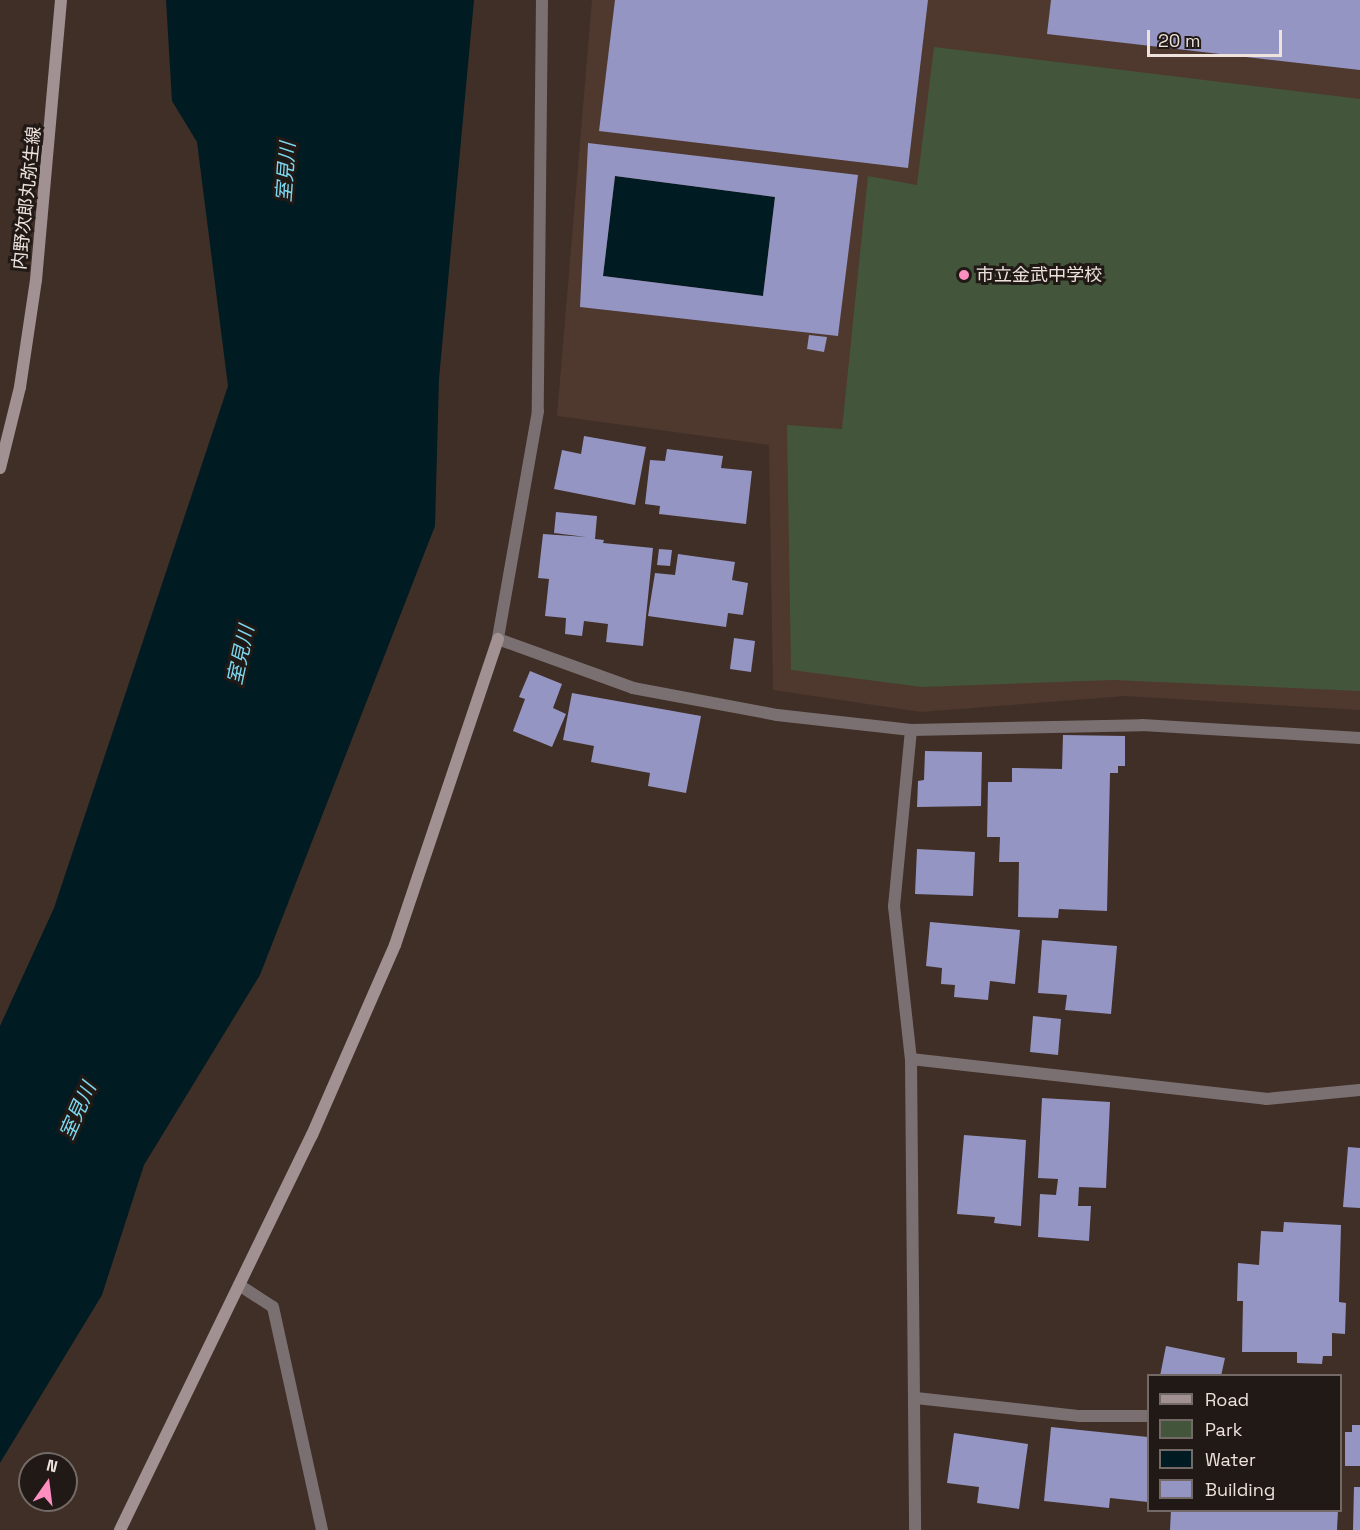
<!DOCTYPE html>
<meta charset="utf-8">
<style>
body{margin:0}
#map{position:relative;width:1360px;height:1530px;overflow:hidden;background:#402f27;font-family:"Space Grotesk","Noto Sans JP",sans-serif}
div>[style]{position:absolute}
.built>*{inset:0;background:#4f382e}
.green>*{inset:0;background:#43563b}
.water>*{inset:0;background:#001b22}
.building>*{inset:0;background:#9495c2}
.street>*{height:12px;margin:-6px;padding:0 6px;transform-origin:6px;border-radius:6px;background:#7a7071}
.secondary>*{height:12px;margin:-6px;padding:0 6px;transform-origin:6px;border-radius:6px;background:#a19193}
.dots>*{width:16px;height:16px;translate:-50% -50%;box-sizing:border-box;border:3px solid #211916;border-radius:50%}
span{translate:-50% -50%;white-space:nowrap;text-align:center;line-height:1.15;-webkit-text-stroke:6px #211916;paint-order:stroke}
.street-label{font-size:18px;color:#eee2dd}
.poi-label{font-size:18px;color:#eee2dd}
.left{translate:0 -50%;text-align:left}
.water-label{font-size:20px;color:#7ad9f1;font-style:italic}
.legend{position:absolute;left:1147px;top:1374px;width:195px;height:138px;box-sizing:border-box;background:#211916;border:2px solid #736966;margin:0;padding:8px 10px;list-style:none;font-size:18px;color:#eee2dd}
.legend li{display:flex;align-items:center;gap:12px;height:30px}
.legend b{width:30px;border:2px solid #736966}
.north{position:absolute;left:18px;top:1452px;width:60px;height:60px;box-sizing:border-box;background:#211916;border:2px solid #736966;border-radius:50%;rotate:14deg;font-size:16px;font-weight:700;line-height:24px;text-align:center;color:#eee2dd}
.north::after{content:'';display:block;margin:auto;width:21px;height:27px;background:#fd8ebf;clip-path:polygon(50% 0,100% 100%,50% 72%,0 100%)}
.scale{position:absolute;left:1147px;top:30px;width:135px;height:27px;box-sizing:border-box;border:3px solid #eee2dd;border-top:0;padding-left:8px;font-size:18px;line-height:21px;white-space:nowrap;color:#eee2dd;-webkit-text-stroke:4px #211916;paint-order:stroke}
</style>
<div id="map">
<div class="built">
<div style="clip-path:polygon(592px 0,1360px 0,1360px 710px,1125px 696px,921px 712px,773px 690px,769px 445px,557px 416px)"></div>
</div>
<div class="green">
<div style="clip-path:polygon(934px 47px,1360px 99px,1360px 691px,1113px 680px,922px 687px,791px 670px,787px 425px,842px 429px,868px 176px,917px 185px)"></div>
</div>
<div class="water">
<div style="clip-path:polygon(166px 0,474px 0,439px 379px,435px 526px,260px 975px,144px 1165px,102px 1295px,0 1463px,0 1026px,54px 908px,228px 386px,197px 142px,172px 101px)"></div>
<div style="clip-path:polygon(615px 176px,775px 197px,763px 296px,603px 276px)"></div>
</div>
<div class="building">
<div style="clip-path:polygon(615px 0,928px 0,908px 168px,599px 131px)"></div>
<div style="clip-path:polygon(1051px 0,1360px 0,1360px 70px,1047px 34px)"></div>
<div style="clip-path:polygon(evenodd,588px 143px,858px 175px,838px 336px,580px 307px,588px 143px,615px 176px,775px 197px,763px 296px,603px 276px,615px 176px)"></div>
<div style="clip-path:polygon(809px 335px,827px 337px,824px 352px,807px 349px)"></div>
<div style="clip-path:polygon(584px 436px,646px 447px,635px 505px,554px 489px,562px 450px,581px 454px)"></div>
<div style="clip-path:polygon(667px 449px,723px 456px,721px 468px,752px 471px,746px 524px,659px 514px,660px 506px,645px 504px,650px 460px,665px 461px)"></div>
<div style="clip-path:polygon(556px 512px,597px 516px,595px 539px,604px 540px,603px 543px,653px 548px,643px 646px,606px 642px,608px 624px,584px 621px,582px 636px,565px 634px,566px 618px,545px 616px,549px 579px,538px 578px,543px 534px,586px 537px,554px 533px)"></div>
<div style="clip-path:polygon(659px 549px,672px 550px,670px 566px,657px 565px)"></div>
<div style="clip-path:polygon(678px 554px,735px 562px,732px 580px,748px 583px,743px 615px,728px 613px,726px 627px,648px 616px,655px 573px,675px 575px)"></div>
<div style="clip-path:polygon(734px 638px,755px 641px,751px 672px,730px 669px)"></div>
<div style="clip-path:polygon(530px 671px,562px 684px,553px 708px,566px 714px,552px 747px,513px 731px,525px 699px,519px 697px)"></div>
<div style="clip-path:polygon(572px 693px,701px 716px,686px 793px,648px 786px,650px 773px,591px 762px,594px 746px,563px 740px)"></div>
<div style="clip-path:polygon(1063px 735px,1125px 736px,1125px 766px,1118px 766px,1118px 773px,1110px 773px,1107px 911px,1059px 909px,1058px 918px,1018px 917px,1019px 862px,999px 862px,1000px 837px,987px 837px,988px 782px,1012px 782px,1012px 768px,1062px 769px)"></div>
<div style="clip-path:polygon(925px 751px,982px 752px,981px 806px,917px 807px,918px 781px,924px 780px)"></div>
<div style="clip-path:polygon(917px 849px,975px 852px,973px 896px,915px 894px)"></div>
<div style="clip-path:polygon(930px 922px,1020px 930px,1015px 984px,990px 981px,988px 1000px,954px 997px,955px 985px,941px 984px,942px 968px,926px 966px)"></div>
<div style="clip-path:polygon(1042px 940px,1117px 946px,1111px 1014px,1065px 1010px,1067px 995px,1038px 993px)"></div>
<div style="clip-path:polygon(1033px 1016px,1061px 1019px,1058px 1055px,1030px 1052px)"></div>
<div style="clip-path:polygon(1042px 1098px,1110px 1102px,1106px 1188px,1079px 1187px,1078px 1206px,1091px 1206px,1089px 1241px,1038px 1237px,1040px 1194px,1056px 1195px,1058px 1179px,1038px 1178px)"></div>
<div style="clip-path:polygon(964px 1135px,1026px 1140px,1021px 1226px,994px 1223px,995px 1217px,957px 1214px)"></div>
<div style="clip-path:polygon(1348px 1147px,1360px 1148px,1360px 1208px,1343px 1207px)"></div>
<div style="clip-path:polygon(1284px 1222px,1341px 1225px,1339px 1302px,1346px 1303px,1345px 1334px,1332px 1333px,1332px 1356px,1323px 1356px,1322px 1364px,1297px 1363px,1297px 1352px,1242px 1352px,1243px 1301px,1237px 1301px,1238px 1263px,1259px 1265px,1261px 1231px,1283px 1232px)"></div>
<div style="clip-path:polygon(1166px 1346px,1225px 1358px,1221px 1376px,1160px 1376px)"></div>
<div style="clip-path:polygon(1352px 1425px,1360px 1425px,1360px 1466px,1345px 1466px,1345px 1432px,1352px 1432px)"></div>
<div style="clip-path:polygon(1051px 1427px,1148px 1437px,1148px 1502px,1110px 1498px,1109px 1508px,1044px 1501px)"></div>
<div style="clip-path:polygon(954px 1433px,1028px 1444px,1019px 1509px,977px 1503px,979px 1487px,947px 1483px)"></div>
<div style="clip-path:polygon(1354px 1487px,1360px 1487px,1360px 1530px,1353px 1530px)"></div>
<div style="clip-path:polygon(1171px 1510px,1338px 1510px,1337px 1530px,1170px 1530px)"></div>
</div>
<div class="street">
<div style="left:542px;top:0;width:411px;rotate:90.6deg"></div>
<div style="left:538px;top:411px;width:231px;rotate:100deg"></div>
<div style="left:498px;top:639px;width:144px;rotate:19.9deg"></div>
<div style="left:633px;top:688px;width:147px;rotate:10.6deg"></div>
<div style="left:777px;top:715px;width:135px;rotate:6.4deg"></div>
<div style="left:911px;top:730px;width:231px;rotate:-1.2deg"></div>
<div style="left:1142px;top:725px;width:218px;rotate:3.4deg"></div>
<div style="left:911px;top:730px;width:177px;rotate:95.5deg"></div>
<div style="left:894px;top:906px;width:154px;rotate:83.7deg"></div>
<div style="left:911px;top:1059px;width:471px;rotate:89.5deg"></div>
<div style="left:911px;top:1059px;width:357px;rotate:6.4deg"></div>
<div style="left:1266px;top:1099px;width:94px;rotate:-5.5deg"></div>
<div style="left:239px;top:1285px;width:40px;rotate:32.9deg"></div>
<div style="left:273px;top:1307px;width:228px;rotate:77.6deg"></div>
<div style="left:916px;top:1398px;width:165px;rotate:6.3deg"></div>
<div style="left:1080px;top:1416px;width:68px"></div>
</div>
<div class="secondary">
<div style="left:0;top:468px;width:83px;rotate:-76.1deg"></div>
<div style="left:20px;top:387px;width:108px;rotate:-81.5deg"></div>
<div style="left:36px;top:280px;width:281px;rotate:-84.9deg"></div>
<div style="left:120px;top:1530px;width:439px;rotate:-64.1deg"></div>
<div style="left:312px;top:1135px;width:207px;rotate:-66.4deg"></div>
<div style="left:395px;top:945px;width:323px;rotate:-71.4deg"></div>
</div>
<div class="dots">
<div style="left:964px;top:275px;background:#fd8ebf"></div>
</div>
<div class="street-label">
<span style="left:27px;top:198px;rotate:-84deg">内野次郎丸弥生線</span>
</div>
<div class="poi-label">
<span class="left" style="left:976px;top:275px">市立金武中学校</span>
</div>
<div class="water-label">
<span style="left:286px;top:172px;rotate:-86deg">室見川</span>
<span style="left:241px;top:655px;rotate:-78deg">室見川</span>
<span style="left:78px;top:1111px;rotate:-66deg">室見川</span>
</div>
<ul class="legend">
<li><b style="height:8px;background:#a19193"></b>Road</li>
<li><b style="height:16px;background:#43563b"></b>Park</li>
<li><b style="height:16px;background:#001b22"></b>Water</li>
<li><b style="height:16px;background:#9495c2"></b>Building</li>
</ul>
<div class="north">N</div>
<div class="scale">20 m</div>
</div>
